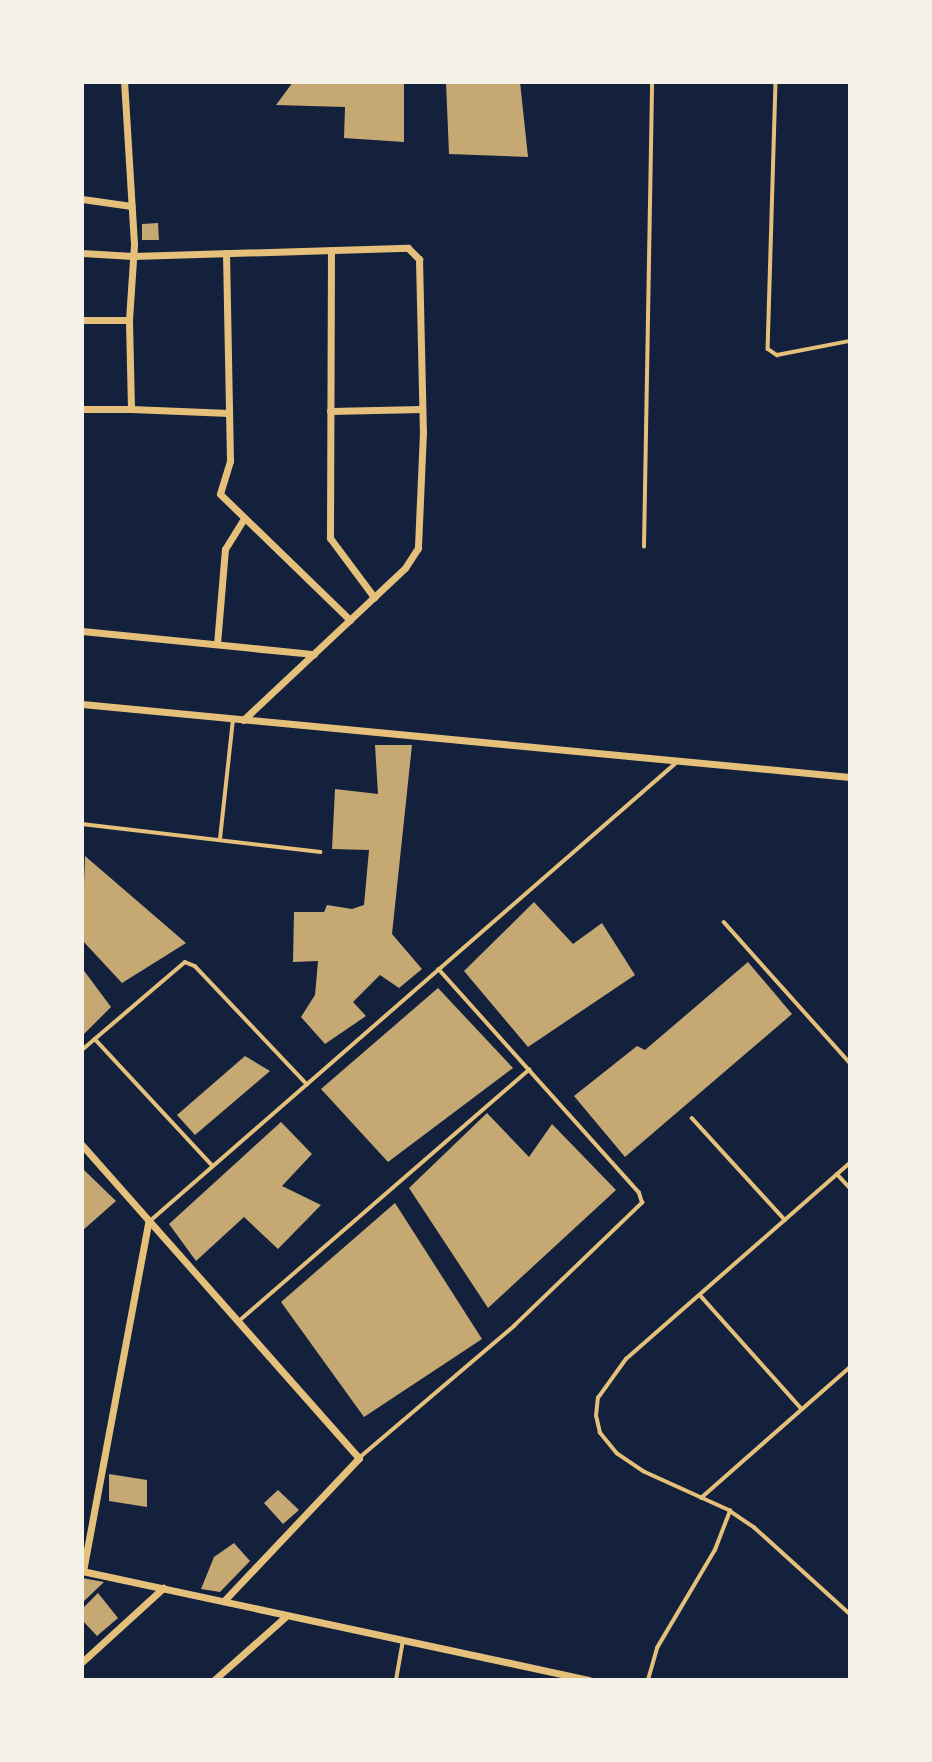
<!DOCTYPE html>
<style>
body{margin:0}
#map{position:relative;width:932px;height:1762px;overflow:hidden;background:#14213d;font-family:"Fira Sans Condensed",sans-serif}
div>[style]{position:absolute}
.building>*{inset:0;background:#c6a872}
.service>*{height:3.5px;margin:-1.75px;padding:0 1.75px;transform-origin:1.75px;border-radius:1.75px;background:#e5c07b}
.minor>*{height:7px;margin:-3.5px;padding:0 3.5px;transform-origin:3.5px;border-radius:3.5px;background:#e5c07b}
span{translate:-50% -50%;white-space:nowrap;text-align:center;line-height:1.15;-webkit-text-stroke:5px #f6f1e7;paint-order:stroke}
.frame{position:absolute;inset:0;border:84px solid #f6f1e7;pointer-events:none}
</style>
<div id="map">
<div class="building">
<div style="clip-path:polygon(293px 82px,404px 82px,404px 142px,344px 138px,345px 107px,276px 105px)"></div>
<div style="clip-path:polygon(446px 82px,520px 82px,528px 157px,449px 154px)"></div>
<div style="clip-path:polygon(158px 223px,159px 240px,142px 240px,142px 224px)"></div>
<div style="clip-path:polygon(375px 745px,412px 745px,392px 934px,422px 969px,399px 988px,380px 975px,353px 1002px,366px 1016px,325px 1044px,301px 1017px,315px 995px,318px 961px,293px 962px,294px 912px,324px 912px,327px 905px,352px 909px,364px 905px,369px 850px,332px 849px,335px 789px,378px 794px)"></div>
<div style="clip-path:polygon(85px 856px,186px 943px,122px 983px,82px 940px)"></div>
<div style="clip-path:polygon(534px 902px,573px 944px,602px 923px,635px 975px,528px 1047px,464px 971px)"></div>
<div style="clip-path:polygon(748px 962px,792px 1014px,625px 1157px,574px 1096px,637px 1046px,645px 1050px)"></div>
<div style="clip-path:polygon(82px 968px,111px 1007px,82px 1036px)"></div>
<div style="clip-path:polygon(438px 988px,513px 1068px,388px 1162px,321px 1089px)"></div>
<div style="clip-path:polygon(245px 1056px,270px 1071px,195px 1135px,177px 1115px)"></div>
<div style="clip-path:polygon(487px 1113px,529px 1157px,552px 1124px,616px 1190px,488px 1308px,409px 1188px)"></div>
<div style="clip-path:polygon(281px 1122px,312px 1154px,282px 1186px,321px 1205px,278px 1249px,244px 1217px,196px 1261px,169px 1224px)"></div>
<div style="clip-path:polygon(82px 1168px,116px 1201px,82px 1231px)"></div>
<div style="clip-path:polygon(395px 1203px,482px 1339px,364px 1417px,281px 1302px)"></div>
<div style="clip-path:polygon(109px 1474px,147px 1480px,147px 1507px,109px 1501px)"></div>
<div style="clip-path:polygon(278px 1490px,299px 1510px,283px 1524px,264px 1503px)"></div>
<div style="clip-path:polygon(234px 1543px,250px 1561px,220px 1592px,201px 1589px,214px 1557px)"></div>
<div style="clip-path:polygon(82px 1578px,104px 1582px,82px 1603px)"></div>
<div style="clip-path:polygon(98px 1593px,118px 1618px,97px 1636px,82px 1620px,82px 1609px)"></div>
</div>
<div class="service">
<div style="left:776px;top:82px;width:267px;rotate:91.7deg"></div>
<div style="left:768px;top:349px;width:11px;rotate:34deg"></div>
<div style="left:777px;top:355px;width:74px;rotate:-10.9deg"></div>
<div style="left:644px;top:547px;width:465px;rotate:-89deg"></div>
<div style="left:82px;top:824px;width:240px;rotate:6.7deg"></div>
<div style="left:220px;top:839px;width:121px;rotate:-83.8deg"></div>
<div style="left:724px;top:922px;width:189px;rotate:48.2deg"></div>
<div style="left:95px;top:1039px;width:173px;rotate:47.1deg"></div>
<div style="left:82px;top:1050px;width:135px;rotate:-40.5deg"></div>
<div style="left:185px;top:962px;width:11px;rotate:22deg"></div>
<div style="left:195px;top:966px;width:163px;rotate:46.5deg"></div>
<div style="left:692px;top:1118px;width:138px;rotate:47.6deg"></div>
<div style="left:837px;top:1174px;width:19px;rotate:47deg"></div>
<div style="left:150px;top:1221px;width:697px;rotate:-41.05deg"></div>
<div style="left:700px;top:1295px;width:153px;rotate:48.2deg"></div>
<div style="left:239px;top:1321px;width:384px;rotate:-40.9deg"></div>
<div style="left:359px;top:1458px;width:204px;rotate:-40.4deg"></div>
<div style="left:514px;top:1326px;width:178px;rotate:-43.9deg"></div>
<div style="left:642px;top:1203px;width:10px;rotate:-107deg"></div>
<div style="left:639px;top:1193px;width:300px;rotate:-131.9deg"></div>
<div style="left:701px;top:1498px;width:198px;rotate:-41.3deg"></div>
<div style="left:730px;top:1511px;width:29px;rotate:34deg"></div>
<div style="left:754px;top:1527px;width:130px;rotate:42.2deg"></div>
<div style="left:396px;top:1680px;width:40px;rotate:-80deg"></div>
<div style="left:648px;top:1680px;width:33px;rotate:-74deg"></div>
<div style="left:657px;top:1648px;width:114px;rotate:-59.4deg"></div>
<div style="left:715px;top:1550px;width:42px;rotate:-69deg"></div>
<div style="left:730px;top:1511px;width:94px;rotate:-155.6deg"></div>
<div style="left:644px;top:1472px;width:32px;rotate:-146deg"></div>
<div style="left:617px;top:1454px;width:27px;rotate:-129deg"></div>
<div style="left:600px;top:1433px;width:17px;rotate:-103deg"></div>
<div style="left:596px;top:1416px;width:18px;rotate:-84deg"></div>
<div style="left:598px;top:1398px;width:48px;rotate:-54.3deg"></div>
<div style="left:626px;top:1359px;width:298px;rotate:-41.2deg"></div>
</div>
<div class="minor">
<div style="left:82px;top:199px;width:50px;rotate:8deg"></div>
<div style="left:331px;top:250px;width:288px;rotate:90.2deg"></div>
<div style="left:330px;top:538px;width:74px;rotate:53.3deg"></div>
<div style="left:82px;top:253px;width:51px;rotate:3.4deg"></div>
<div style="left:133px;top:256px;width:275px;rotate:-1.7deg"></div>
<div style="left:408px;top:248px;width:16px;rotate:45deg"></div>
<div style="left:419px;top:259px;width:173px;rotate:88.7deg"></div>
<div style="left:423px;top:432px;width:116px;rotate:92.5deg"></div>
<div style="left:418px;top:548px;width:24px;rotate:123deg"></div>
<div style="left:405px;top:568px;width:222px;rotate:136.8deg"></div>
<div style="left:226px;top:253px;width:208px;rotate:88.9deg"></div>
<div style="left:230px;top:461px;width:34px;rotate:107deg"></div>
<div style="left:220px;top:494px;width:181px;rotate:44.1deg"></div>
<div style="left:82px;top:320px;width:47px"></div>
<div style="left:82px;top:409px;width:49px"></div>
<div style="left:131px;top:409px;width:89px;rotate:-91.3deg"></div>
<div style="left:129px;top:320px;width:76px;rotate:-86.2deg"></div>
<div style="left:134px;top:244px;width:162px;rotate:-93.5deg"></div>
<div style="left:131px;top:409px;width:98px;rotate:2.3deg"></div>
<div style="left:330px;top:411px;width:92px;rotate:-1.2deg"></div>
<div style="left:82px;top:631px;width:233px;rotate:5.7deg"></div>
<div style="left:217px;top:644px;width:95px;rotate:-85.2deg"></div>
<div style="left:225px;top:549px;width:36px;rotate:-58deg"></div>
<div style="left:82px;top:704px;width:771px;rotate:5.43deg"></div>
<div style="left:82px;top:1145px;width:418px;rotate:48.5deg"></div>
<div style="left:359px;top:1458px;width:197px;rotate:133.4deg"></div>
<div style="left:82px;top:1571px;width:519px;rotate:12.13deg"></div>
<div style="left:83px;top:1571px;width:355px;rotate:-79.4deg"></div>
<div style="left:82px;top:1662px;width:110px;rotate:-42.4deg"></div>
<div style="left:214px;top:1680px;width:94px;rotate:-41.5deg"></div>
</div>
<div class="frame"></div>
</div>
